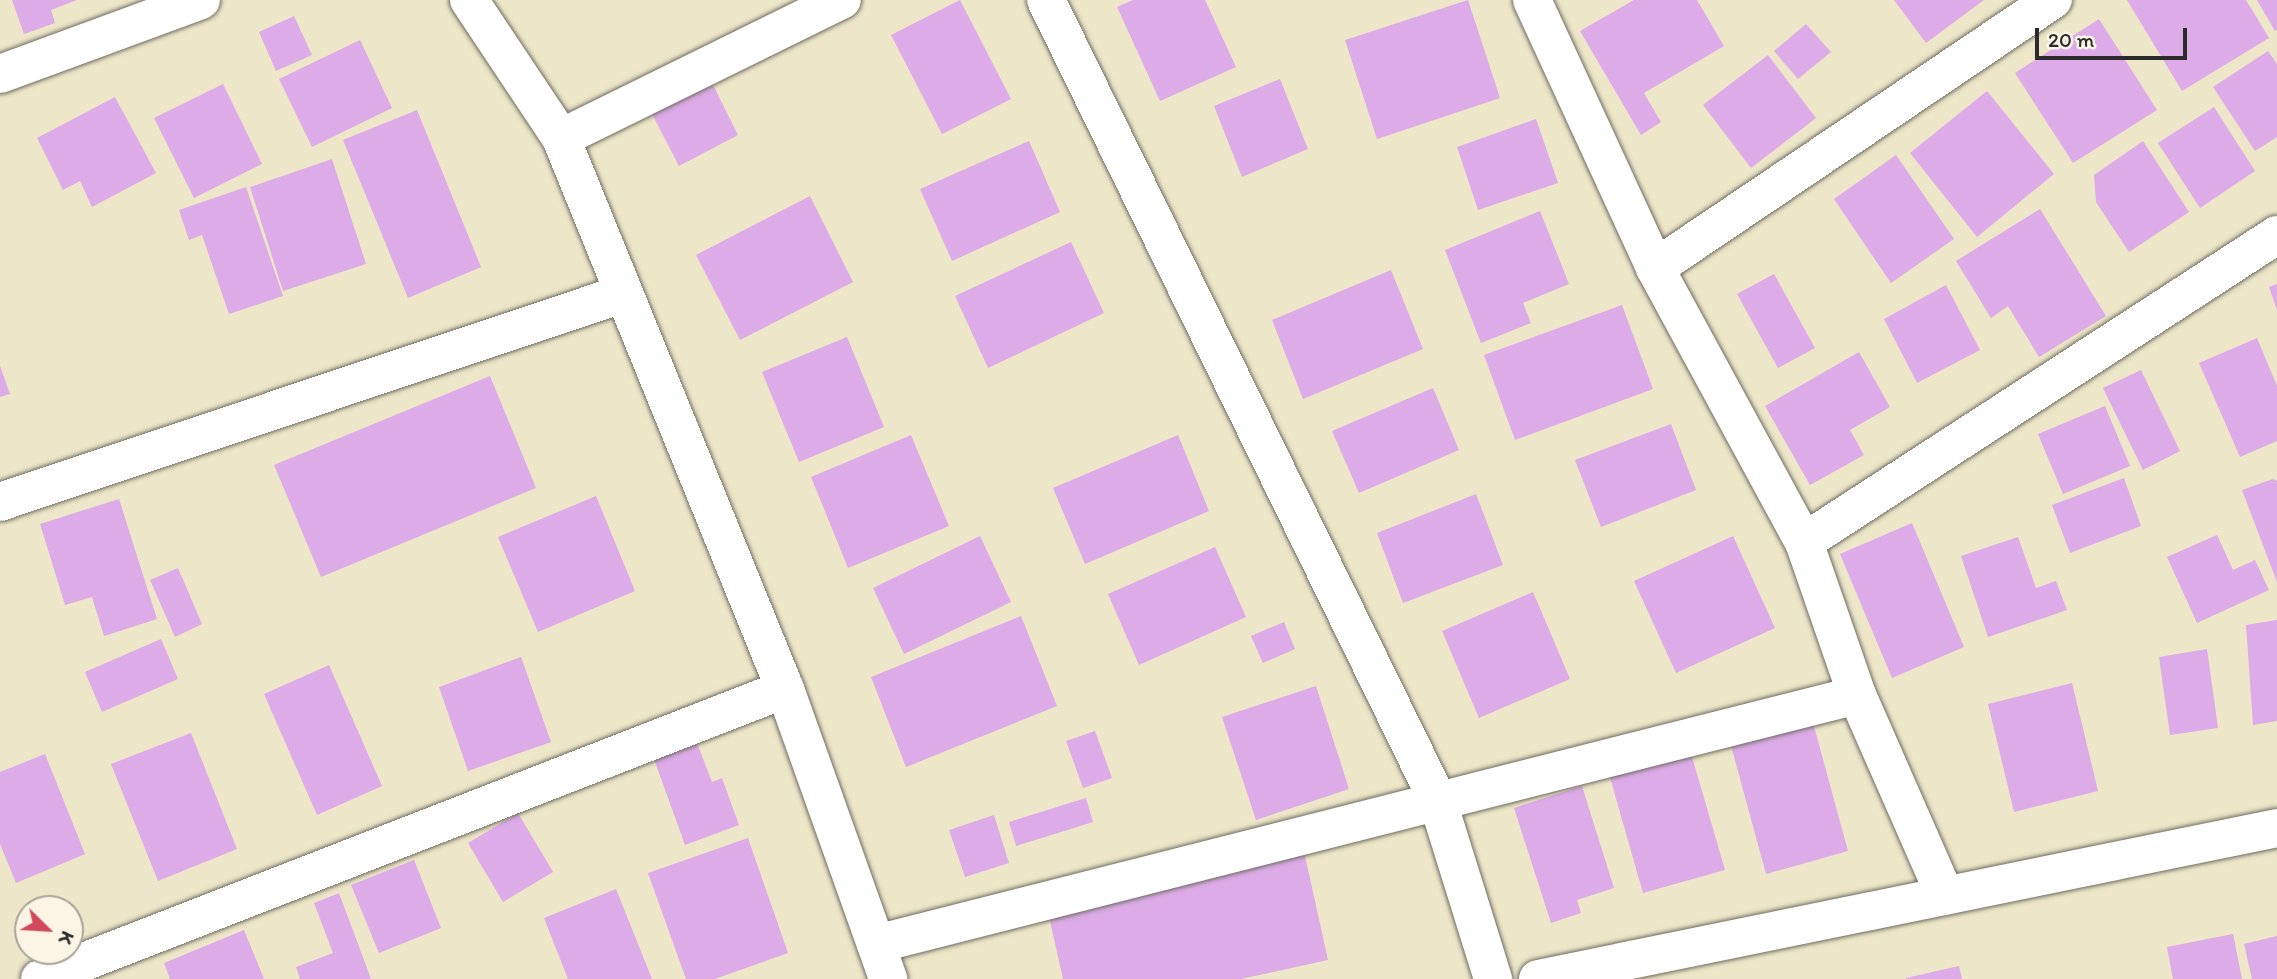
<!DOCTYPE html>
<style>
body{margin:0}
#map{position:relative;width:2277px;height:979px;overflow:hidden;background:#ede6c8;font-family:Itim,sans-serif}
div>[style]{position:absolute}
.building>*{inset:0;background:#dcabe8}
.roads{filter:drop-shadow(0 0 2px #6f6c62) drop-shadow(0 0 2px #6f6c62)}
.minor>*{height:38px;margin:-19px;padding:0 19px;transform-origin:19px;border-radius:19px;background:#fff}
.tertiary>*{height:38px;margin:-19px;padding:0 19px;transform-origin:19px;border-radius:19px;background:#fff}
span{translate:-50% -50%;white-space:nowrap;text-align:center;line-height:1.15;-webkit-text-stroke:6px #fcf5e5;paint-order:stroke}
.north{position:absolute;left:14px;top:895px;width:70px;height:70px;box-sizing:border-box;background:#fcf5e5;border:2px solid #a8a49b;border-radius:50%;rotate:114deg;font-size:19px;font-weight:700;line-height:28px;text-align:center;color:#2b2b2b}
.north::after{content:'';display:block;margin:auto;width:24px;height:32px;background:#d1495b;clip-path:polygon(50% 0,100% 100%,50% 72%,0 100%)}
.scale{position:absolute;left:2035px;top:28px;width:152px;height:32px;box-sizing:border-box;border:4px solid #2b2b2b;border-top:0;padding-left:9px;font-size:21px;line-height:24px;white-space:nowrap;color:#2b2b2b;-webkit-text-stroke:5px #fcf5e5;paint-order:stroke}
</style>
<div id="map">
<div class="building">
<div style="clip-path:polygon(12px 0,77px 0,51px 10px,55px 23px,24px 34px)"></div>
<div style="clip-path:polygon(960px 0,1011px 99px,942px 134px,891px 35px)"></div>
<div style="clip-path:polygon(1133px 0,1205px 0,1236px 67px,1160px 101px,1117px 7px)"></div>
<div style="clip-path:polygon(1468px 0,1500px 98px,1377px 139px,1345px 40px)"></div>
<div style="clip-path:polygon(1634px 0,1697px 0,1724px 46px,1644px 93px,1661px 122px,1641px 135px,1580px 31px)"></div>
<div style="clip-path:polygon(1894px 0,1984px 0,1926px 43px)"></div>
<div style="clip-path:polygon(2127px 0,2246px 0,2269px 38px,2182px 91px)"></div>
<div style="clip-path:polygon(2257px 0,2277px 0,2277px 30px,2275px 31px)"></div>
<div style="clip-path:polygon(294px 16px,312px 55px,276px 71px,259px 32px)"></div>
<div style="clip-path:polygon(2099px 19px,2157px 110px,2073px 163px,2015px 73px)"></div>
<div style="clip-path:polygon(1806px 24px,1831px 52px,1798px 79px,1774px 51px)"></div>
<div style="clip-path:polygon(360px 40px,392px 108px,312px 147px,279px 79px)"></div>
<div style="clip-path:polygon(2268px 51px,2277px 64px,2277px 137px,2255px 151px,2213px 87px)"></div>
<div style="clip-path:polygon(1768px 55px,1816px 118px,1751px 168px,1703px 105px)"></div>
<div style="clip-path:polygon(1280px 79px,1308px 149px,1242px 177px,1214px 106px)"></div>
<div style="clip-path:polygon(712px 83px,738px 135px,679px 166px,652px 114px)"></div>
<div style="clip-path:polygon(223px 84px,262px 164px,194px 198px,154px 118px)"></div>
<div style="clip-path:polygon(1987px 91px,2054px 174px,1977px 237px,1910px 153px)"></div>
<div style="clip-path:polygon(115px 97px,156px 173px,92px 207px,80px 181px,63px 190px,37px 138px)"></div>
<div style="clip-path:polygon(2214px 107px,2255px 171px,2200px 208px,2158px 143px)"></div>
<div style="clip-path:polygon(417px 110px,481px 267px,408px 298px,343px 140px)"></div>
<div style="clip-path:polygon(1536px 119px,1558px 183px,1478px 210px,1457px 147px)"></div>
<div style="clip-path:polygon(1029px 141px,1060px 212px,952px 261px,920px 189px)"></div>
<div style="clip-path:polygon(2143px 141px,2189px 212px,2129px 252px,2096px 202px,2094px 175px)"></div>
<div style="clip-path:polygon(1896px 155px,1954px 239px,1891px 283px,1834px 199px)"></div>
<div style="clip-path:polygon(332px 159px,366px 264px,283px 291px,250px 187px)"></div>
<div style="clip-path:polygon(246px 187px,283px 296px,229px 314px,202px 235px,189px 240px,179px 210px)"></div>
<div style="clip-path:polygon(810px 196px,853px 282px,740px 340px,696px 255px)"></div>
<div style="clip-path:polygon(2040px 209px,2106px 316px,2039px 357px,2008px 306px,1991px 318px,1956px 261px)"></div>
<div style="clip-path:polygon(1540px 211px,1569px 284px,1523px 303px,1531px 323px,1481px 343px,1445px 250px)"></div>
<div style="clip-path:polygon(1071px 242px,1104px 313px,988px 368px,955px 296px)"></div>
<div style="clip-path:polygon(1391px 270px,1423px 349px,1303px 399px,1272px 320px)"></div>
<div style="clip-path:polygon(1774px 274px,1815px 348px,1778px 368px,1737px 294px)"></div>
<div style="clip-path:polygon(2277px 284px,2277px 310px,2269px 287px)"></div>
<div style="clip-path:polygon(1946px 285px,1980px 350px,1917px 383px,1884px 319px)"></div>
<div style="clip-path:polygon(1622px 305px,1653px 389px,1515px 440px,1484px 355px)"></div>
<div style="clip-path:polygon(847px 337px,884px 427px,799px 462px,762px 372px)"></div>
<div style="clip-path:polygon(2257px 338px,2277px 386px,2277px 441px,2240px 457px,2199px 363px)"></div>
<div style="clip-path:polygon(1859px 352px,1890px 407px,1850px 430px,1864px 455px,1810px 485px,1765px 406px)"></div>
<div style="clip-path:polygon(0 366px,10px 394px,0 397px)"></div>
<div style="clip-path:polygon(2141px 370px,2180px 451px,2143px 470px,2103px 388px)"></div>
<div style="clip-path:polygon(490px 376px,536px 488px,321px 577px,274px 465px)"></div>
<div style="clip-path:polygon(1433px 388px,1459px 450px,1359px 493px,1332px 431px)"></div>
<div style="clip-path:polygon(2105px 406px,2130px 466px,2063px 494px,2038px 434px)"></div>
<div style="clip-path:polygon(1671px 424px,1696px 490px,1601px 527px,1575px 460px)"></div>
<div style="clip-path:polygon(911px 435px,949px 526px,848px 568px,811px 477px)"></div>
<div style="clip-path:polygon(1178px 435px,1209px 511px,1085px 564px,1053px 488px)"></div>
<div style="clip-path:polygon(2124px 478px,2141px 526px,2070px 553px,2052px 505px)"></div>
<div style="clip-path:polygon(2273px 479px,2277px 481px,2277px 582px,2242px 490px)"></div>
<div style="clip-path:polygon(1476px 494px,1503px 565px,1403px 603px,1377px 533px)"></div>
<div style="clip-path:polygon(596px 496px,635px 591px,538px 632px,498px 537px)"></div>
<div style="clip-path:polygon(119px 499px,157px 619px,104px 636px,92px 597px,65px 605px,40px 524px)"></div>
<div style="clip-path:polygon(1912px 523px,1964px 647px,1892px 678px,1840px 554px)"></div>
<div style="clip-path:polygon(2217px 535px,2233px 570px,2255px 560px,2269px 590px,2197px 623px,2167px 557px)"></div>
<div style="clip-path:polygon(980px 536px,1011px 602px,904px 654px,873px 588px)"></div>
<div style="clip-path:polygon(1733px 536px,1775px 628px,1676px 673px,1634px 581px)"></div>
<div style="clip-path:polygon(2018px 537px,2036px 588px,2056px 581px,2067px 610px,1988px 637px,1961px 556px)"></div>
<div style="clip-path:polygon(1215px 547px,1246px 617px,1139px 665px,1108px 594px)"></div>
<div style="clip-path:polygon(178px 568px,202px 624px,175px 637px,150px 580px)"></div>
<div style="clip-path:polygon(1533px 592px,1570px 679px,1479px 718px,1442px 631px)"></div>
<div style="clip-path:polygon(1021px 616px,1057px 706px,906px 767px,871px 677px)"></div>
<div style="clip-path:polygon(2277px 620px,2277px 721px,2253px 725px,2246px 625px)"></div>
<div style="clip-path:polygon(1284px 622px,1295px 649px,1263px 663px,1251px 636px)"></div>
<div style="clip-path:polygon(161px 639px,178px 679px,102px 712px,85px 672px)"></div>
<div style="clip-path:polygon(2207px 649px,2218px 728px,2170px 735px,2159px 657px)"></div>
<div style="clip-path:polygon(521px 657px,551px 742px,468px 771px,439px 687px)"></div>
<div style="clip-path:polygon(329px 665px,382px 786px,317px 815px,264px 694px)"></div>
<div style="clip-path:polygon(2072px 683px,2098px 791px,2014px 812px,1988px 704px)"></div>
<div style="clip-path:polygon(1316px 686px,1349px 789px,1256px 820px,1222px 717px)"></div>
<div style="clip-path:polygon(1812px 719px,1848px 851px,1766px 874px,1730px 742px)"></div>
<div style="clip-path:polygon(1095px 731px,1112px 778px,1083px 788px,1066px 741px)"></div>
<div style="clip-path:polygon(191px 733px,237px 849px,158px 881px,111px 764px)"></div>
<div style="clip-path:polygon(697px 743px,712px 782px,722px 778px,739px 825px,685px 845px,654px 759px)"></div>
<div style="clip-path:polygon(1690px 750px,1725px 870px,1643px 893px,1609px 774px)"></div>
<div style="clip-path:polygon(45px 754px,85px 854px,16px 883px,0 844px,0 772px)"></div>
<div style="clip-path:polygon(1582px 786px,1614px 888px,1577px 900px,1581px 913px,1551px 923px,1514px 808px)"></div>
<div style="clip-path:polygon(1086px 798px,1093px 822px,1016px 846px,1009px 822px)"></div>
<div style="clip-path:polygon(518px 813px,553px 872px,503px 902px,468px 843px)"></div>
<div style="clip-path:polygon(994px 815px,1009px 863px,965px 877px,949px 830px)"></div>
<div style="clip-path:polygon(748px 838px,788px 953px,715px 979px,686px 979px,648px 873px)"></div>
<div style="clip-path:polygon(1303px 847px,1328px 960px,1241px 979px,1063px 979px,1046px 903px)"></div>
<div style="clip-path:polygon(414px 860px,441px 928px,379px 953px,351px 885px)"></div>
<div style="clip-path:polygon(616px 889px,652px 979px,568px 979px,544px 918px)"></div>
<div style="clip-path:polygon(339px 893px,371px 979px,300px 979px,296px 967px,333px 953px,314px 903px)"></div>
<div style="clip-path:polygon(244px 930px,264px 979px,170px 979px,164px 963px)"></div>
<div style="clip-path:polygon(2233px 934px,2242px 979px,2173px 979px,2167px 947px)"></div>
<div style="clip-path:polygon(2277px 936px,2277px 979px,2252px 979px,2244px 944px)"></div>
<div style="clip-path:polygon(1959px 966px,1962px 979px,1906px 979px,1906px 978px)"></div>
</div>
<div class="roads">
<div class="minor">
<div style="left:1046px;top:0;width:890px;rotate:63.92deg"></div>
<div style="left:1437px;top:799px;width:189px;rotate:72.7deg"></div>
<div style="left:1532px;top:0;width:295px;rotate:65.3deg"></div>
<div style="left:1655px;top:268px;width:312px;rotate:61.5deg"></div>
<div style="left:1804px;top:542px;width:162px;rotate:70.9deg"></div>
<div style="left:1857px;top:695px;width:219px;rotate:66.3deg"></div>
<div style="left:0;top:74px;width:214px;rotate:-20.2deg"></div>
<div style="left:561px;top:138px;width:313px;rotate:-26.2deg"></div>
<div style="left:1655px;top:268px;width:480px;rotate:-34deg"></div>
<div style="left:0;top:502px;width:656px;rotate:-18.49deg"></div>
<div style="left:1804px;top:542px;width:564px;rotate:-32.99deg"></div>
<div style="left:876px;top:944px;width:1012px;rotate:-14.24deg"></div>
<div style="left:40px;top:979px;width:799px;rotate:-21.27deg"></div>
<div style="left:1538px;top:979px;width:754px;rotate:-11.55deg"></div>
</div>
<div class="tertiary">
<div style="left:469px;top:0;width:166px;rotate:56.3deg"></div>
<div style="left:561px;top:138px;width:595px;rotate:67.88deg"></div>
<div style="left:785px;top:689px;width:308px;rotate:70.4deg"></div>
</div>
</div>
<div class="north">K</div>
<div class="scale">20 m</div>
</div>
